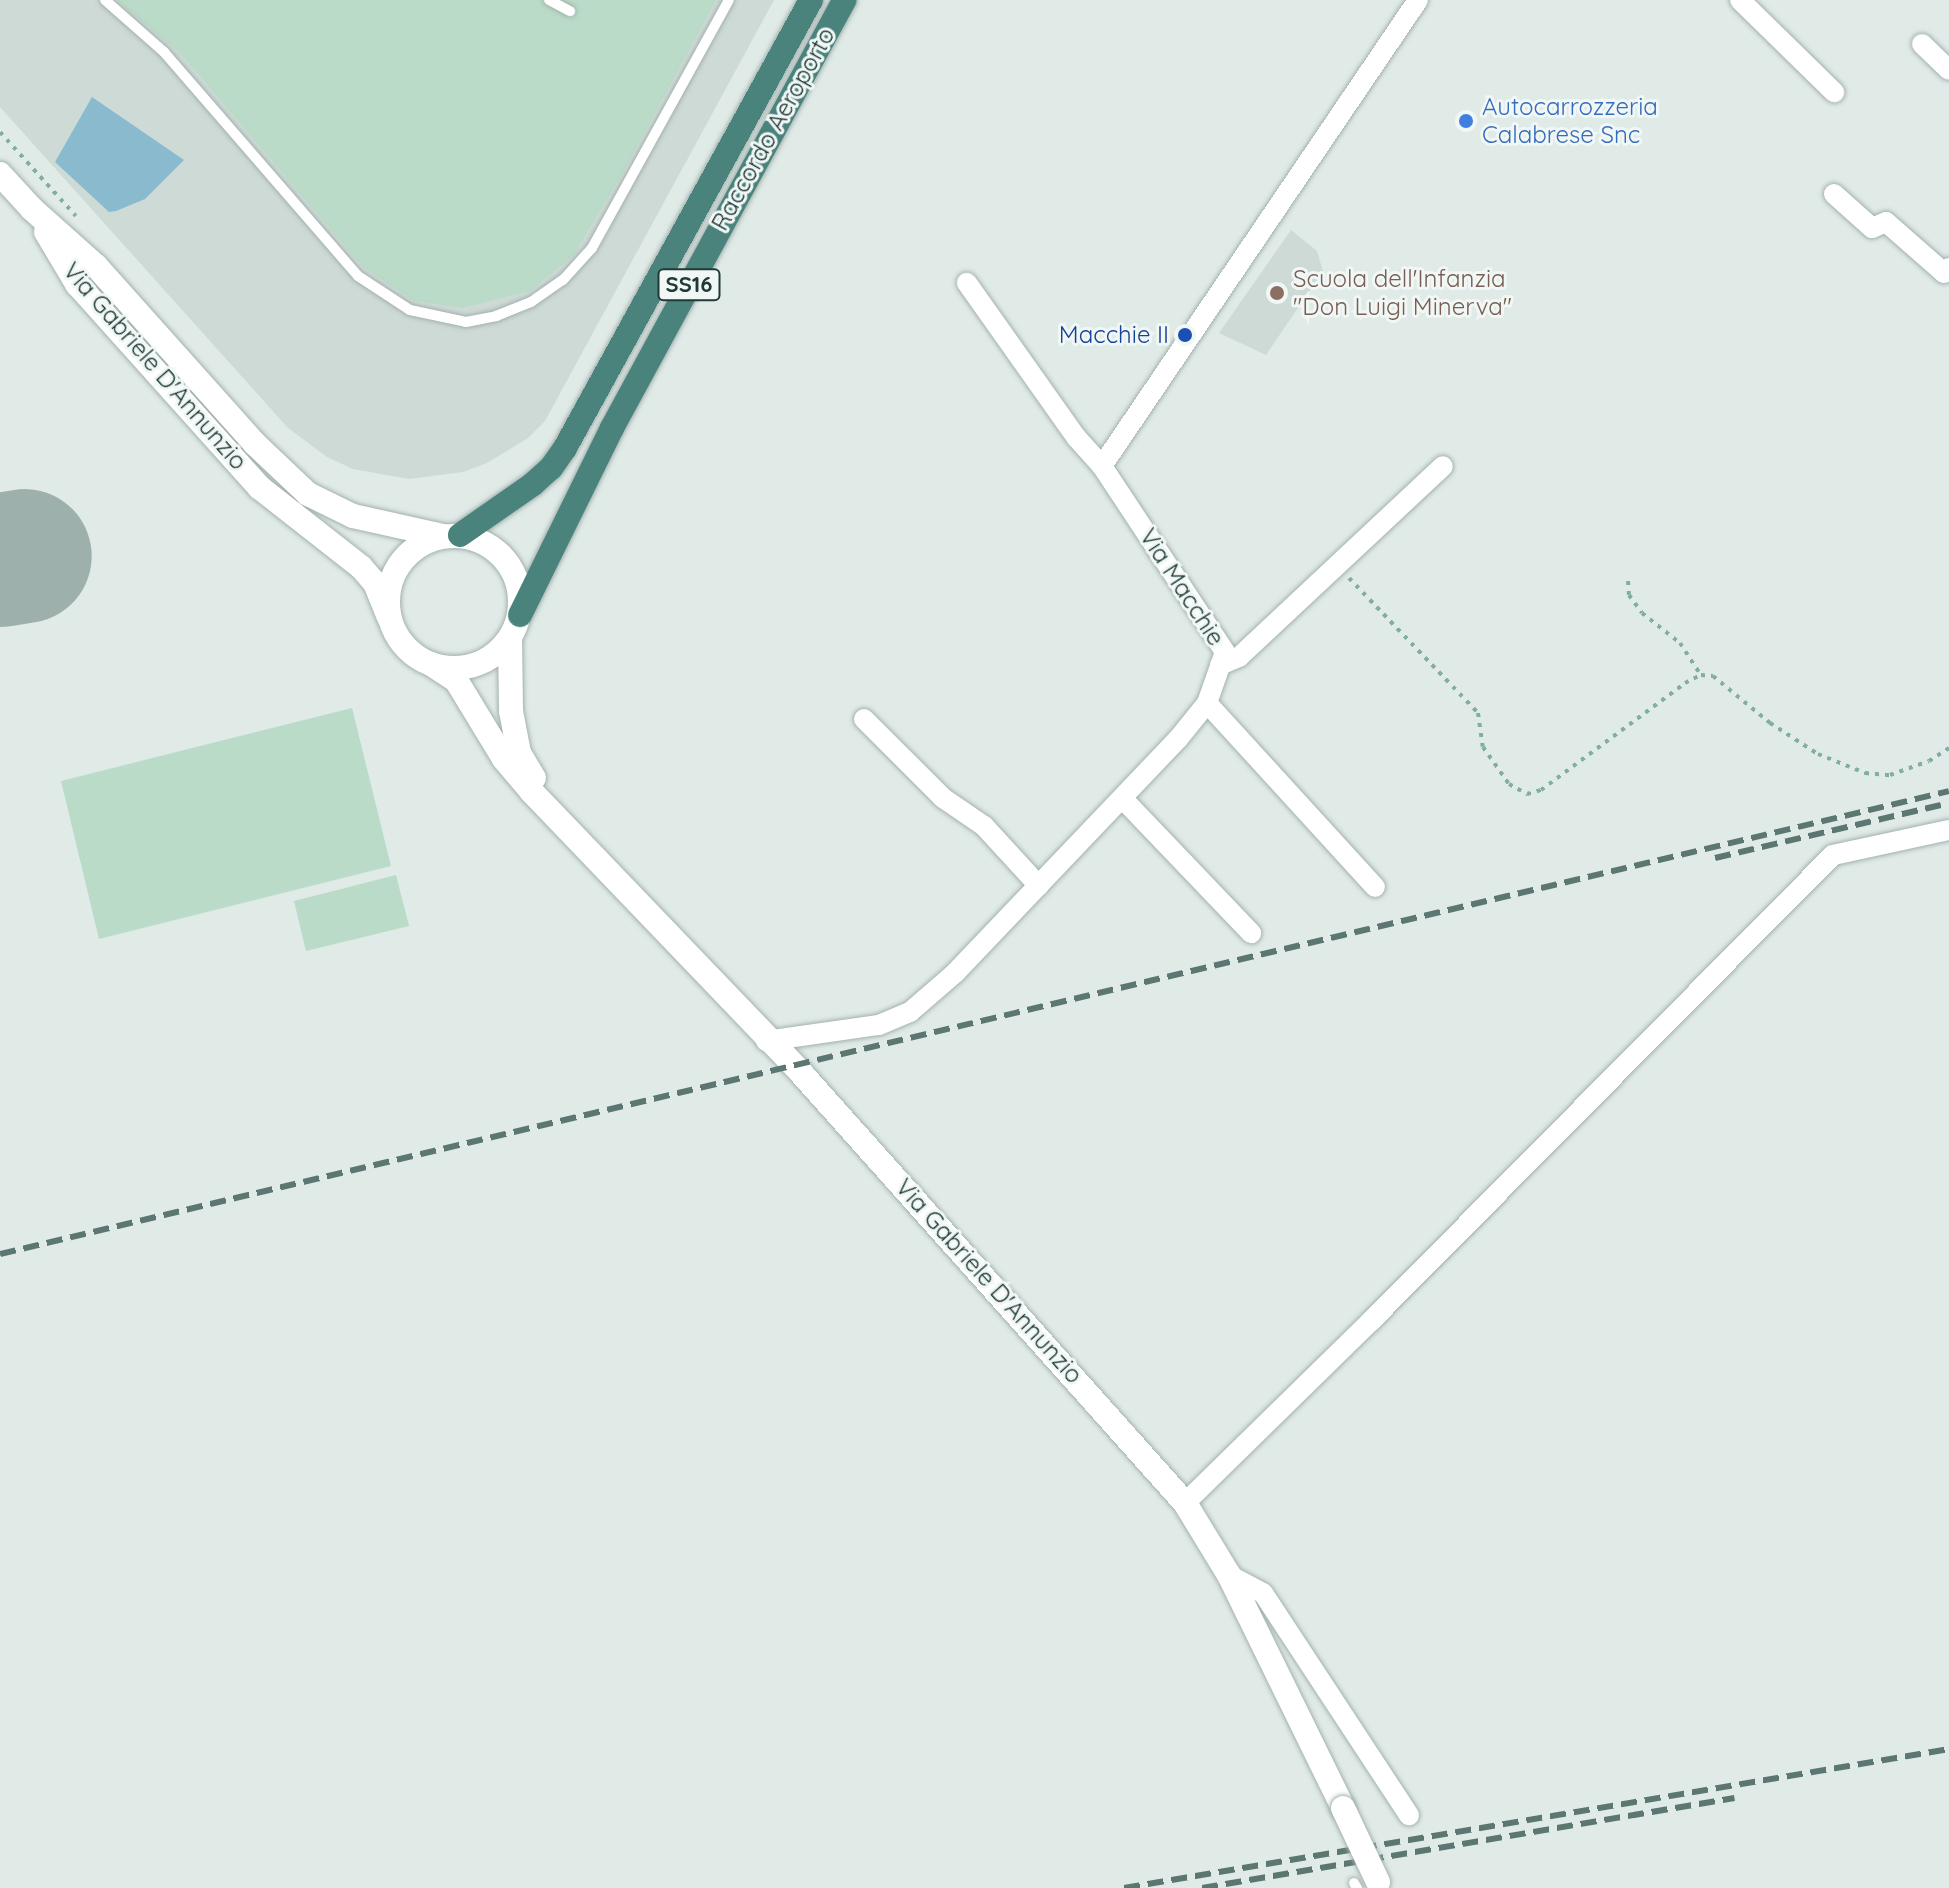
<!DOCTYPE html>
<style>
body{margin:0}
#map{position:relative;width:1949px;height:1888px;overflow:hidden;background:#e0eae7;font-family:Quicksand,sans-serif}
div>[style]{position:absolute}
.built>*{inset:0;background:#cedad6}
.green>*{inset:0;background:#badbc7}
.water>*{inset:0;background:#8abace}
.runway>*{height:134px;margin:-67px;padding:0 67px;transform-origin:67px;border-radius:67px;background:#9eb0ac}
.path>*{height:4px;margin-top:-2px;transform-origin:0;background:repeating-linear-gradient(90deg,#82ada5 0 4px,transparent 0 10px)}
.roads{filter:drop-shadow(0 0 2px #a3b2af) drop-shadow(0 0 2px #a3b2af)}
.service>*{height:10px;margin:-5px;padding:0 5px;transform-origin:5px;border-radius:5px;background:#fff}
.minor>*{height:20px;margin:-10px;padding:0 10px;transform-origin:10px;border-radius:10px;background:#fff}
.tertiary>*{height:24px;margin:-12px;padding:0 12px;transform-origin:12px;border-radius:12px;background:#fff}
.secondary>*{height:24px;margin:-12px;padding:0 12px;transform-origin:12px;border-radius:12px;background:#fff}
.secondary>.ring{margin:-12px;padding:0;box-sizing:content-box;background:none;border:24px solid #fff;border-radius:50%}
.trunk>*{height:24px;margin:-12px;padding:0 12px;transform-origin:12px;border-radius:12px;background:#4a827c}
.rail>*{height:6px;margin-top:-3px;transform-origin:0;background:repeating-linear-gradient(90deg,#5c7672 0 16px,transparent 0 24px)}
.bridges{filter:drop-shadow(0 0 2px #a3b2af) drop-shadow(0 0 2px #a3b2af)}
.tertiary-bridge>*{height:24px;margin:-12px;padding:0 12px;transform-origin:12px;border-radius:12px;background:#fff}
.dots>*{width:22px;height:22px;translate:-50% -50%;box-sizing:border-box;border:4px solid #f0f7f5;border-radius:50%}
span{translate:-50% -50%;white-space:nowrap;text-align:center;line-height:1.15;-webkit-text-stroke:6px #f0f7f5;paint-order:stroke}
.shield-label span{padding:2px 6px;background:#f0f7f5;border:2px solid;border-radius:6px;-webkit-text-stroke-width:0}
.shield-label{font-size:22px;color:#213a37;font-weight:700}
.shop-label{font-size:24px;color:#366cbe}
.left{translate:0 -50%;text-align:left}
.street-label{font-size:24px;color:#213a37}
.education-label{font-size:24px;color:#785e54}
.transit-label{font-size:24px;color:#164399}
.right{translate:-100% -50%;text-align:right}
</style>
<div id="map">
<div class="built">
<div style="clip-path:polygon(0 0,774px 0,545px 421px,528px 438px,487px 463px,463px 472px,409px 479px,353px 469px,327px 457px,288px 428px,0 107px)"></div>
<div style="clip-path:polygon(1291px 230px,1317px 251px,1323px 271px,1266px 355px,1219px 333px)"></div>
</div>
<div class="green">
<div style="clip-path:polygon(117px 0,716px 0,622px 174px,573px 256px,530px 291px,463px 308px,414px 301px,363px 267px,181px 54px)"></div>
<div style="clip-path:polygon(352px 708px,391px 866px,99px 939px,61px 781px)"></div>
<div style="clip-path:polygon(396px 875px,409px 926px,306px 951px,294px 901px)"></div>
</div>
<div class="water">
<div style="clip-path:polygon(92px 97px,184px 160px,145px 199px,116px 211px,109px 212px,55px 162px)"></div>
</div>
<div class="runway">
<div style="left:0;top:560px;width:25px;rotate:-9deg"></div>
</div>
<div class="path">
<div style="left:0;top:132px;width:113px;rotate:47.9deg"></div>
<div style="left:1349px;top:578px;width:187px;rotate:46.3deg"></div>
<div style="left:1478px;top:713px;width:34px;rotate:82deg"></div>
<div style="left:1483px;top:747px;width:45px;rotate:54.9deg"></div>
<div style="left:1509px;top:784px;width:21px;rotate:29deg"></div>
<div style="left:1527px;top:794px;width:15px;rotate:-16deg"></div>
<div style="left:1541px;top:790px;width:179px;rotate:-36.6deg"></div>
<div style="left:1685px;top:683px;width:18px;rotate:-27deg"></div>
<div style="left:1701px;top:675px;width:12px;rotate:5deg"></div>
<div style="left:1713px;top:676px;width:74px;rotate:39.5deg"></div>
<div style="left:1770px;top:723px;width:57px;rotate:32.9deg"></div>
<div style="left:1818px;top:754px;width:51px;rotate:22deg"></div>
<div style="left:1865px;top:773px;width:25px;rotate:5deg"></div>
<div style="left:1890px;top:775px;width:41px;rotate:-19.7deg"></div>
<div style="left:1929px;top:761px;width:24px;rotate:-33deg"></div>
<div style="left:1628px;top:581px;width:14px;rotate:86deg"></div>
<div style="left:1629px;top:595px;width:22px;rotate:54deg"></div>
<div style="left:1642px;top:613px;width:48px;rotate:38.3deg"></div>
<div style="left:1680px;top:643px;width:38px;rotate:57deg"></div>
</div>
<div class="roads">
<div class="service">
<div style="left:105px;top:0;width:79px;rotate:41.4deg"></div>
<div style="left:164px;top:52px;width:296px;rotate:49.1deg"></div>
<div style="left:358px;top:276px;width:62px;rotate:33.2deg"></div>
<div style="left:410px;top:310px;width:57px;rotate:12.1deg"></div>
<div style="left:466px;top:322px;width:31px;rotate:-11deg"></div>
<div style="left:496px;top:316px;width:38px;rotate:-22deg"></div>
<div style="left:531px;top:302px;width:39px;rotate:-35deg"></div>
<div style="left:563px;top:280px;width:43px;rotate:-47.8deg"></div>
<div style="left:592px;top:248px;width:283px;rotate:-61.1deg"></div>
<div style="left:549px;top:0;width:24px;rotate:28deg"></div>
<div style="left:1354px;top:1883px;width:6px;rotate:59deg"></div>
</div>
<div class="minor">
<div style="left:1740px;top:0;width:132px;rotate:44.4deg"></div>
<div style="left:1922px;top:44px;width:37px;rotate:44deg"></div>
<div style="left:1834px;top:194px;width:51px;rotate:41.8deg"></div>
<div style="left:1872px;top:228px;width:15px;rotate:-23deg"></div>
<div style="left:1886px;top:222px;width:77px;rotate:41.3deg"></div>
<div style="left:1944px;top:273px;width:7px;rotate:-45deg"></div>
<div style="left:1102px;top:466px;width:563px;rotate:-55.86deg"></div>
<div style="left:1220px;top:665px;width:21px;rotate:-23deg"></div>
<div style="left:1239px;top:657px;width:279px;rotate:-43.1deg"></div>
<div style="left:1207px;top:703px;width:249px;rotate:47.6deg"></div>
<div style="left:864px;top:719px;width:112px;rotate:45deg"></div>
<div style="left:943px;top:798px;width:50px;rotate:34.3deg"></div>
<div style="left:984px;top:826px;width:81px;rotate:47.5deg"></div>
<div style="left:1122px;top:798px;width:187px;rotate:46.3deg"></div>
<div style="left:766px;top:1041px;width:114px;rotate:-8.1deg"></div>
<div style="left:879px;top:1025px;width:34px;rotate:-23deg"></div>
<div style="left:910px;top:1012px;width:60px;rotate:-40.9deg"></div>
<div style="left:955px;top:973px;width:323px;rotate:-46.4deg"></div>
<div style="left:1178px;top:739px;width:46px;rotate:-51.1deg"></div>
<div style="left:1207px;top:703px;width:54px;rotate:-70.6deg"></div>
<div style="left:1225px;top:652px;width:223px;rotate:-123.5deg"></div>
<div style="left:1102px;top:466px;width:39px;rotate:-132deg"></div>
<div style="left:1076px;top:437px;width:189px;rotate:-125.3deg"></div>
<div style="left:1185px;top:1503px;width:260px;rotate:-44.4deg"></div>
<div style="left:1371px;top:1321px;width:656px;rotate:-45.25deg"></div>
<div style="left:1833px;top:855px;width:119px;rotate:-12.2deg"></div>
<div style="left:1229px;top:1575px;width:38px;rotate:28deg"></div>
<div style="left:1263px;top:1593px;width:266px;rotate:56.7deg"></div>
</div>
<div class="tertiary">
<div style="left:510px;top:638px;width:73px;rotate:89.2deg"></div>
<div style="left:511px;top:711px;width:43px;rotate:79.2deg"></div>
<div style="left:519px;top:753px;width:29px;rotate:59deg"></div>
<div style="left:431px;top:664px;width:30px;rotate:33deg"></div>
<div style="left:456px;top:680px;width:92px;rotate:58.7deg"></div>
<div style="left:504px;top:759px;width:43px;rotate:49.7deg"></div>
<div style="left:532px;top:792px;width:390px;rotate:46.2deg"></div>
<div style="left:802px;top:1074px;width:575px;rotate:48.24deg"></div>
<div style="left:1185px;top:1503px;width:84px;rotate:58.6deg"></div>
<div style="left:1229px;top:1575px;width:259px;rotate:63.9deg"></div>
</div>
<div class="secondary">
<div style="left:0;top:174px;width:47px;rotate:47.6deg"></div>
<div style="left:32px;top:209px;width:86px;rotate:41.7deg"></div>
<div style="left:96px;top:266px;width:237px;rotate:48.2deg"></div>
<div style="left:254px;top:443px;width:74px;rotate:43.4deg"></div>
<div style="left:308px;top:494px;width:50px;rotate:26.1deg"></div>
<div style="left:353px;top:516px;width:92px;rotate:12.5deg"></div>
<div style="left:46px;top:232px;width:61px;rotate:59.2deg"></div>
<div style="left:77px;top:284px;width:273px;rotate:48.1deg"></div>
<div style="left:259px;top:487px;width:130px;rotate:38.1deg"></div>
<div style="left:361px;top:567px;width:21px;rotate:49deg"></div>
<div style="left:375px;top:583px;width:37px;rotate:68deg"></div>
<div class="ring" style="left:388px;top:536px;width:108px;height:108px"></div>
</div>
<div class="trunk">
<div style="left:460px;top:535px;width:89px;rotate:-34.9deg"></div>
<div style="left:533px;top:484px;width:24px;rotate:-42deg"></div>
<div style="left:551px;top:468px;width:24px;rotate:-55deg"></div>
<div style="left:565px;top:448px;width:511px;rotate:-61.23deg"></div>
<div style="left:520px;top:615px;width:208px;rotate:-63.8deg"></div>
<div style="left:612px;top:428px;width:487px;rotate:-61.5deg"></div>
</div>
</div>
<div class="rail">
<div style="left:1715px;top:858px;width:232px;rotate:-13.2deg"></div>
<div style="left:0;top:1254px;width:2003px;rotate:-13.36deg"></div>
<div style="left:1124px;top:1888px;width:837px;rotate:-9.56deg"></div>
<div style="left:1202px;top:1888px;width:540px;rotate:-9.6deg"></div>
</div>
<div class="bridges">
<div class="tertiary-bridge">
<div style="left:1343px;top:1808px;width:82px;rotate:64.7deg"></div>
</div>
</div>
<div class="dots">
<div style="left:1466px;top:121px;background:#3f7fe0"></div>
<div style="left:1277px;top:293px;background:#8d6e63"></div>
<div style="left:1185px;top:335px;background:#1a4fb4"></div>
</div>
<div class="shield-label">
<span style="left:689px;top:285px">SS16</span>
</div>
<div class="shop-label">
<span class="left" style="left:1482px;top:121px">Autocarrozzeria<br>Calabrese Snc</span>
</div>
<div class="street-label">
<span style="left:773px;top:129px;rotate:-61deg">Raccordo Aeroporto</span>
<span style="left:155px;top:366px;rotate:49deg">Via Gabriele D'Annunzio</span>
<span style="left:1182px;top:587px;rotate:57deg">Via Macchie</span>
<span style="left:989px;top:1281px;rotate:48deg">Via Gabriele D'Annunzio</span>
</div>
<div class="education-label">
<span class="left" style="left:1293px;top:293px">Scuola dell'Infanzia<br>"Don Luigi Minerva"</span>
</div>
<div class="transit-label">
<span class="right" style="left:1169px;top:335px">Macchie II</span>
</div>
</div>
